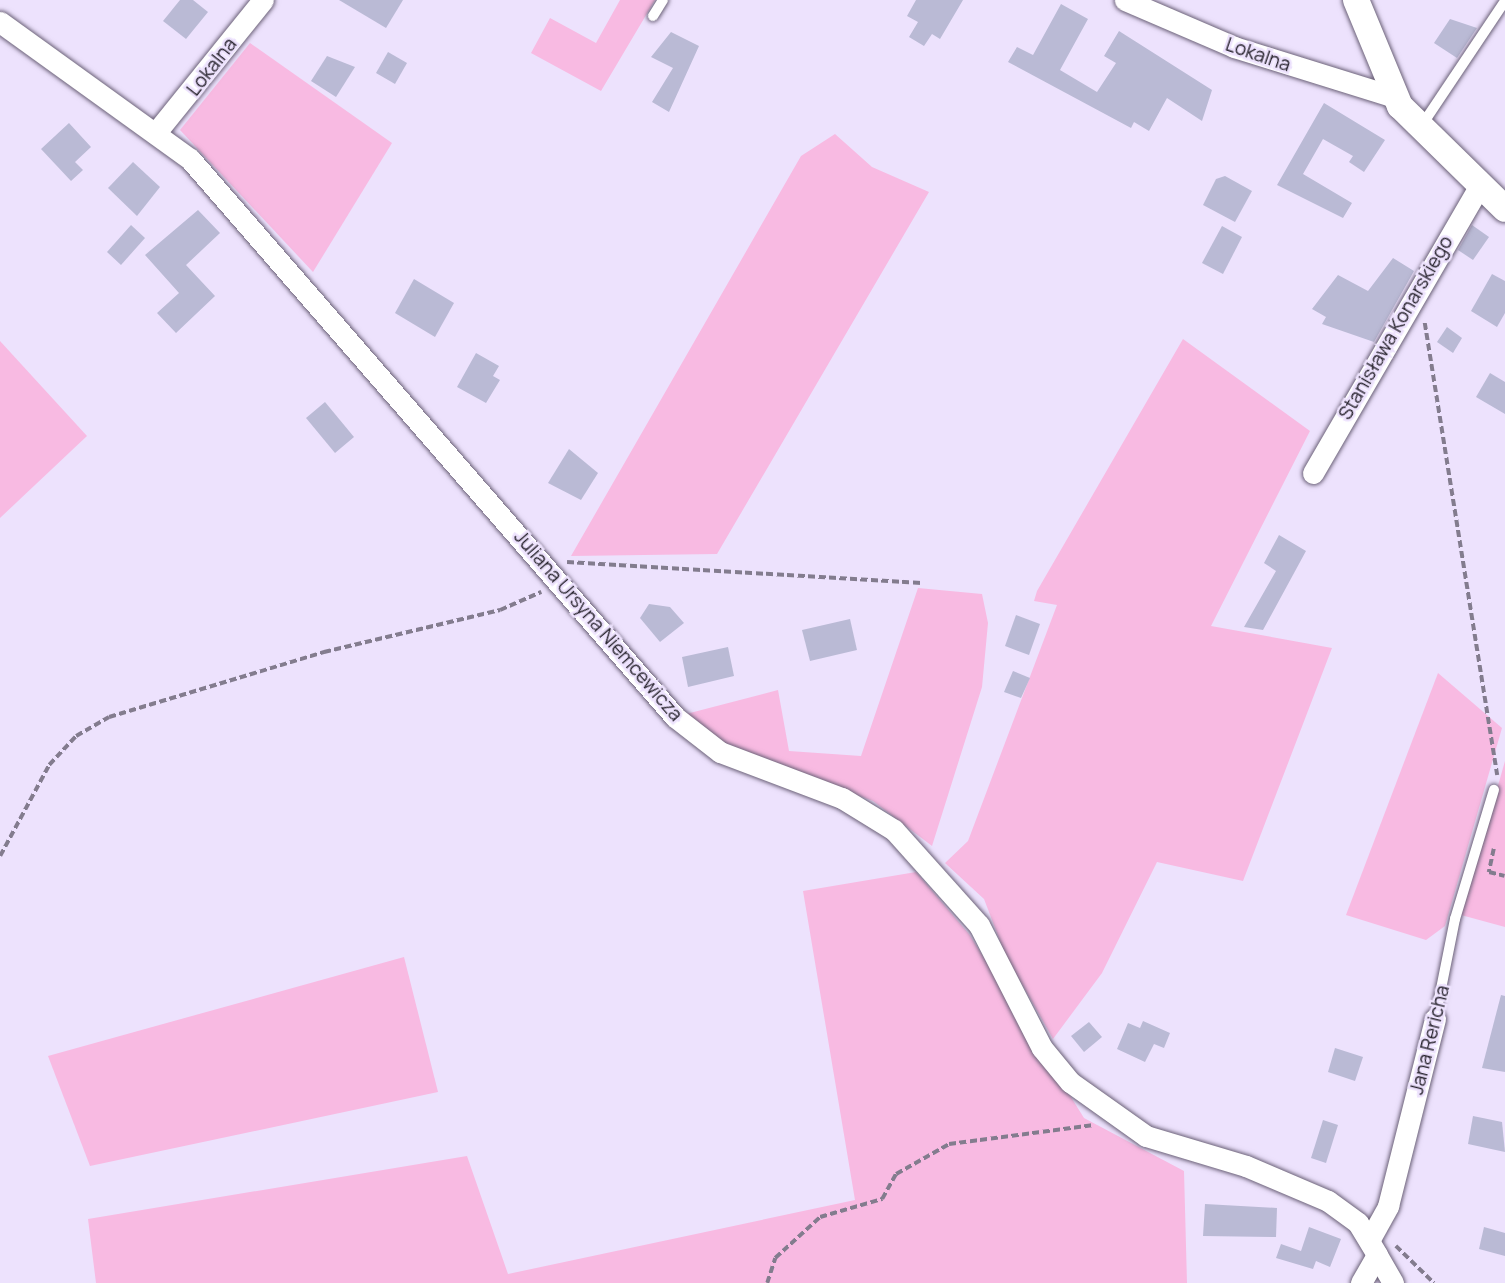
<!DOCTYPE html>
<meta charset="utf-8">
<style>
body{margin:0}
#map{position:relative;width:1505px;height:1283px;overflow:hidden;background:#ede2fd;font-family:Manrope,sans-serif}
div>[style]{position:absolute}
.green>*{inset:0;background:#f8bae2}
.building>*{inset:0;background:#babad5}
.path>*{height:3.5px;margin-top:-1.75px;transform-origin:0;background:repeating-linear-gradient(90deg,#837c8e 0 7px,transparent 0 10.5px)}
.roads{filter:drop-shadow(0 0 2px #6b6178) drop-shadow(0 0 2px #6b6178)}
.service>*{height:10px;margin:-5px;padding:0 5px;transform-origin:5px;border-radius:5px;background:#fff}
.minor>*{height:21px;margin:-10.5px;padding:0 10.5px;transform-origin:10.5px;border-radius:10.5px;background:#fff}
.tertiary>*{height:26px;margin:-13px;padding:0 13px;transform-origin:13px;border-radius:13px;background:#fff}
span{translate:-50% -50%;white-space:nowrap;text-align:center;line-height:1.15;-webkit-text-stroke:5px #ede2fd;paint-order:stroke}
.street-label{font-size:19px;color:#27232d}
</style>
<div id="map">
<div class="green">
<div style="clip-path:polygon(620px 0,655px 0,601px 91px,531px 53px,550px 18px,596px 43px)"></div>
<div style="clip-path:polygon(250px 43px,392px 143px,313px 272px,180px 130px)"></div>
<div style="clip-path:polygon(835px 134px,872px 167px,929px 192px,717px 554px,571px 556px,801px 156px)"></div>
<div style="clip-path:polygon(1183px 339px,1310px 431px,1211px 626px,1332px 648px,1243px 881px,1157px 862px,1102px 973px,1053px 1039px,1005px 954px,984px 899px,945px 863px,968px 841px,1057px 605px,1034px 601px,1037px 591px)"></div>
<div style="clip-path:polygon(0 341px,87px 436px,0 518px)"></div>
<div style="clip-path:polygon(918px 588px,982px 594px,988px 623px,982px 687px,932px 846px,873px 801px,742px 752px,706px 735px,686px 714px,778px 690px,789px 751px,861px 756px)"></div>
<div style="clip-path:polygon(1438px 673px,1502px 728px,1445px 926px,1426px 940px,1346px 915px)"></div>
<div style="clip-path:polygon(1505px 761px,1505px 927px,1461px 915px)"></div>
<div style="clip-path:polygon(916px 872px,969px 934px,1084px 1118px,1184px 1171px,1187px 1283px,96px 1283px,88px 1219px,467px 1156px,508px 1274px,855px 1200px,803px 891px)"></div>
<div style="clip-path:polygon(404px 957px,438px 1092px,90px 1166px,48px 1056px)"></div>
</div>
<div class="building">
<div style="clip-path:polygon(180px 0,193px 0,208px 12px,186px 39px,163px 21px)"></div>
<div style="clip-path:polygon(339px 0,403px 0,386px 28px)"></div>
<div style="clip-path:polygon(916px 0,963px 0,940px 39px,932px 34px,924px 46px,909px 37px,918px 22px,907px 16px)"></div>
<div style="clip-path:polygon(1061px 4px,1088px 19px,1060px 70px,1097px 92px,1116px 63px,1104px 56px,1119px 31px,1212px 90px,1202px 121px,1167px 98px,1149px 131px,1134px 122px,1131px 128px,1008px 62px,1017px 47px,1033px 55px)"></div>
<div style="clip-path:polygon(1450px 19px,1477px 28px,1457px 58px,1434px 43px)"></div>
<div style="clip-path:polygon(671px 32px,699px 46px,669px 112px,652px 102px,673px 68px,651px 57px)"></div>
<div style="clip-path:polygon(388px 52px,407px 63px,395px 84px,376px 73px)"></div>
<div style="clip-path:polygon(327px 56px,355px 67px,336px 97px,311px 81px)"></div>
<div style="clip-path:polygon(1324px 103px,1385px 140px,1364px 172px,1349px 162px,1353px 156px,1323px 139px,1303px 174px,1352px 203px,1343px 218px,1277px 185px)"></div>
<div style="clip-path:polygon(69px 123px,91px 147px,75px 162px,83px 170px,71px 181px,41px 149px)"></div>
<div style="clip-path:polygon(133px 162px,160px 187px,137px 216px,108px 188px)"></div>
<div style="clip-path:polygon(1225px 176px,1252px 191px,1235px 222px,1203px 205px,1216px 179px)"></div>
<div style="clip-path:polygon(198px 210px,220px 233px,186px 265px,215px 296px,176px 333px,157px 313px,179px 293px,145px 255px)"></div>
<div style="clip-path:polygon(131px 225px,145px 238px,121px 265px,107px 252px)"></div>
<div style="clip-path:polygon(1472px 225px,1489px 237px,1473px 260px,1458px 250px)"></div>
<div style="clip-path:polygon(1222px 226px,1242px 237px,1223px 274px,1202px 263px)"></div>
<div style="clip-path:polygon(1393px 258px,1414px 271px,1374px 342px,1322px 324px,1326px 317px,1312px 309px,1338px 275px,1368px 291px)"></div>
<div style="clip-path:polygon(1492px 274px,1505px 281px,1505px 313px,1497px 327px,1471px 311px)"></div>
<div style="clip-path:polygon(414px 279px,454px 303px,435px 337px,395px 313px)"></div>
<div style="clip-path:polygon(1447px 327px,1462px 338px,1453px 353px,1437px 342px)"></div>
<div style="clip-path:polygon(476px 353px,499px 366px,493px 376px,500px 380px,486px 403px,457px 387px)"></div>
<div style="clip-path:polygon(1490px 373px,1505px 382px,1505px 414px,1476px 397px)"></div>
<div style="clip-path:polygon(325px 402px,354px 437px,335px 453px,306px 418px)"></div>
<div style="clip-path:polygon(569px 449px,598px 473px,581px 500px,548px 483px)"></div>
<div style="clip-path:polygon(1279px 535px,1306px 551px,1263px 630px,1244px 627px,1276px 571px,1264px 563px)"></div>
<div style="clip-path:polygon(649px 604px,670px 607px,684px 623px,660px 642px,640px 618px)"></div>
<div style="clip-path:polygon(1016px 615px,1040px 624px,1029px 655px,1005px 646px)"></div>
<div style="clip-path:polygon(850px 619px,857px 650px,810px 661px,802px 630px)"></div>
<div style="clip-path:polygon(728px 647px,734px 676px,688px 687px,682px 657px)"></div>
<div style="clip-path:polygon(1013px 671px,1030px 678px,1021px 698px,1004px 692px)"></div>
<div style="clip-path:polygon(1501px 995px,1505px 996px,1505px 1072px,1482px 1068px)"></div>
<div style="clip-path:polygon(1143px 1021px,1170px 1033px,1164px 1048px,1154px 1044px,1145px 1062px,1117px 1049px,1128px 1023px,1140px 1028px)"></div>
<div style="clip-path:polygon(1089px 1022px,1102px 1037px,1084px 1052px,1071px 1036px)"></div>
<div style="clip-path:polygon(1335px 1048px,1363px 1057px,1355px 1081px,1328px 1072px)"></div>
<div style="clip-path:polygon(1473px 1116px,1502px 1122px,1505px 1152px,1468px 1144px)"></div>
<div style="clip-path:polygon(1323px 1120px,1338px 1125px,1326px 1163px,1311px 1158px)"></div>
<div style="clip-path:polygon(1205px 1204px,1277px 1208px,1276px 1237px,1203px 1236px)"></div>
<div style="clip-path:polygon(1309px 1227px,1341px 1239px,1330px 1267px,1316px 1261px,1313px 1269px,1276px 1258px,1281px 1244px,1301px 1251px)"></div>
<div style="clip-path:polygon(1484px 1227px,1505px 1233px,1505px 1256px,1479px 1249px)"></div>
</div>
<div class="path">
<div style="left:1425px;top:323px;width:458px;rotate:80.9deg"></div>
<div style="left:567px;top:562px;width:355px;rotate:3.4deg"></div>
<div style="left:1494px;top:849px;width:24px;rotate:102deg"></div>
<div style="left:1489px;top:872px;width:16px;rotate:14deg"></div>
<div style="left:0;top:856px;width:103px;rotate:-61.7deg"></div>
<div style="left:49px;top:765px;width:40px;rotate:-47deg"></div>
<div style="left:76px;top:736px;width:38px;rotate:-30deg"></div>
<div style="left:109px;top:717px;width:225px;rotate:-16.8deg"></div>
<div style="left:324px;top:652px;width:181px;rotate:-13.4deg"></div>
<div style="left:500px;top:610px;width:45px;rotate:-23.7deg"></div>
<div style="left:1396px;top:1246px;width:53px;rotate:44.2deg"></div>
<div style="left:767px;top:1283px;width:26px;rotate:-72deg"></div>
<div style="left:775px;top:1258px;width:61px;rotate:-42.3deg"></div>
<div style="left:820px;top:1217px;width:65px;rotate:-16.2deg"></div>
<div style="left:882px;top:1199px;width:29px;rotate:-61deg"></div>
<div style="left:896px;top:1174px;width:61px;rotate:-29.5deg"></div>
<div style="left:949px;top:1144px;width:146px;rotate:-7.5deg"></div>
</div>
<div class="roads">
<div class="service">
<div style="left:653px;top:16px;width:19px;rotate:-58deg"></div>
<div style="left:1422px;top:125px;width:149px;rotate:-56.2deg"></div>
<div style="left:1435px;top:1019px;width:102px;rotate:-78.7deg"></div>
<div style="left:1455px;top:919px;width:135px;rotate:-73.2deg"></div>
</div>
<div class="minor">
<div style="left:1125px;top:0;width:119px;rotate:23.3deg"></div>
<div style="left:1234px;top:47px;width:169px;rotate:17.3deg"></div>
<div style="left:0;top:22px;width:234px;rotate:35.8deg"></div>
<div style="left:190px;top:159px;width:739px;rotate:49deg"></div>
<div style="left:675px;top:717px;width:57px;rotate:37.9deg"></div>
<div style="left:720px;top:752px;width:130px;rotate:20.7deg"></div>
<div style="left:842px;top:798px;width:61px;rotate:31.6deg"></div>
<div style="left:894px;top:830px;width:127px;rotate:48.2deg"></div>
<div style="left:979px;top:925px;width:138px;rotate:62.9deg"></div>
<div style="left:1042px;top:1048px;width:44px;rotate:50.5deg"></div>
<div style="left:1070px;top:1082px;width:93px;rotate:35.4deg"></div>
<div style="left:1146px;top:1136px;width:104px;rotate:16.7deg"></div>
<div style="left:1246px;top:1166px;width:89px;rotate:23.1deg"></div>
<div style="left:1328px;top:1201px;width:37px;rotate:36deg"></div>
<div style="left:1358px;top:1223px;width:37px;rotate:59deg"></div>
<div style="left:1377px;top:1255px;width:32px;rotate:120deg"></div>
<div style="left:158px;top:130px;width:167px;rotate:-51.1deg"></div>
<div style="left:1313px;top:473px;width:333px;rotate:-59.9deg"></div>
<div style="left:1370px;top:1239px;width:38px;rotate:-61deg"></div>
<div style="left:1388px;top:1206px;width:193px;rotate:-75.9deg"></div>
<div style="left:1377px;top:1255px;width:32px;rotate:60deg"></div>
</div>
<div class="tertiary">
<div style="left:1356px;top:0;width:115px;rotate:67.5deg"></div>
<div style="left:1400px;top:106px;width:147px;rotate:44.4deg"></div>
</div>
</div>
<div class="street-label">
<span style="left:1258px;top:55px;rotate:19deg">Lokalna</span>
<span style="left:212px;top:67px;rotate:-52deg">Lokalna</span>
<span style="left:1396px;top:328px;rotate:-60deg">Stanisława Konarskiego</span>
<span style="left:598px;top:626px;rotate:49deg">Juliana Ursyna Niemcewicza</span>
<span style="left:1430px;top:1040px;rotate:-76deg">Jana Rericha</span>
</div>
</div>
